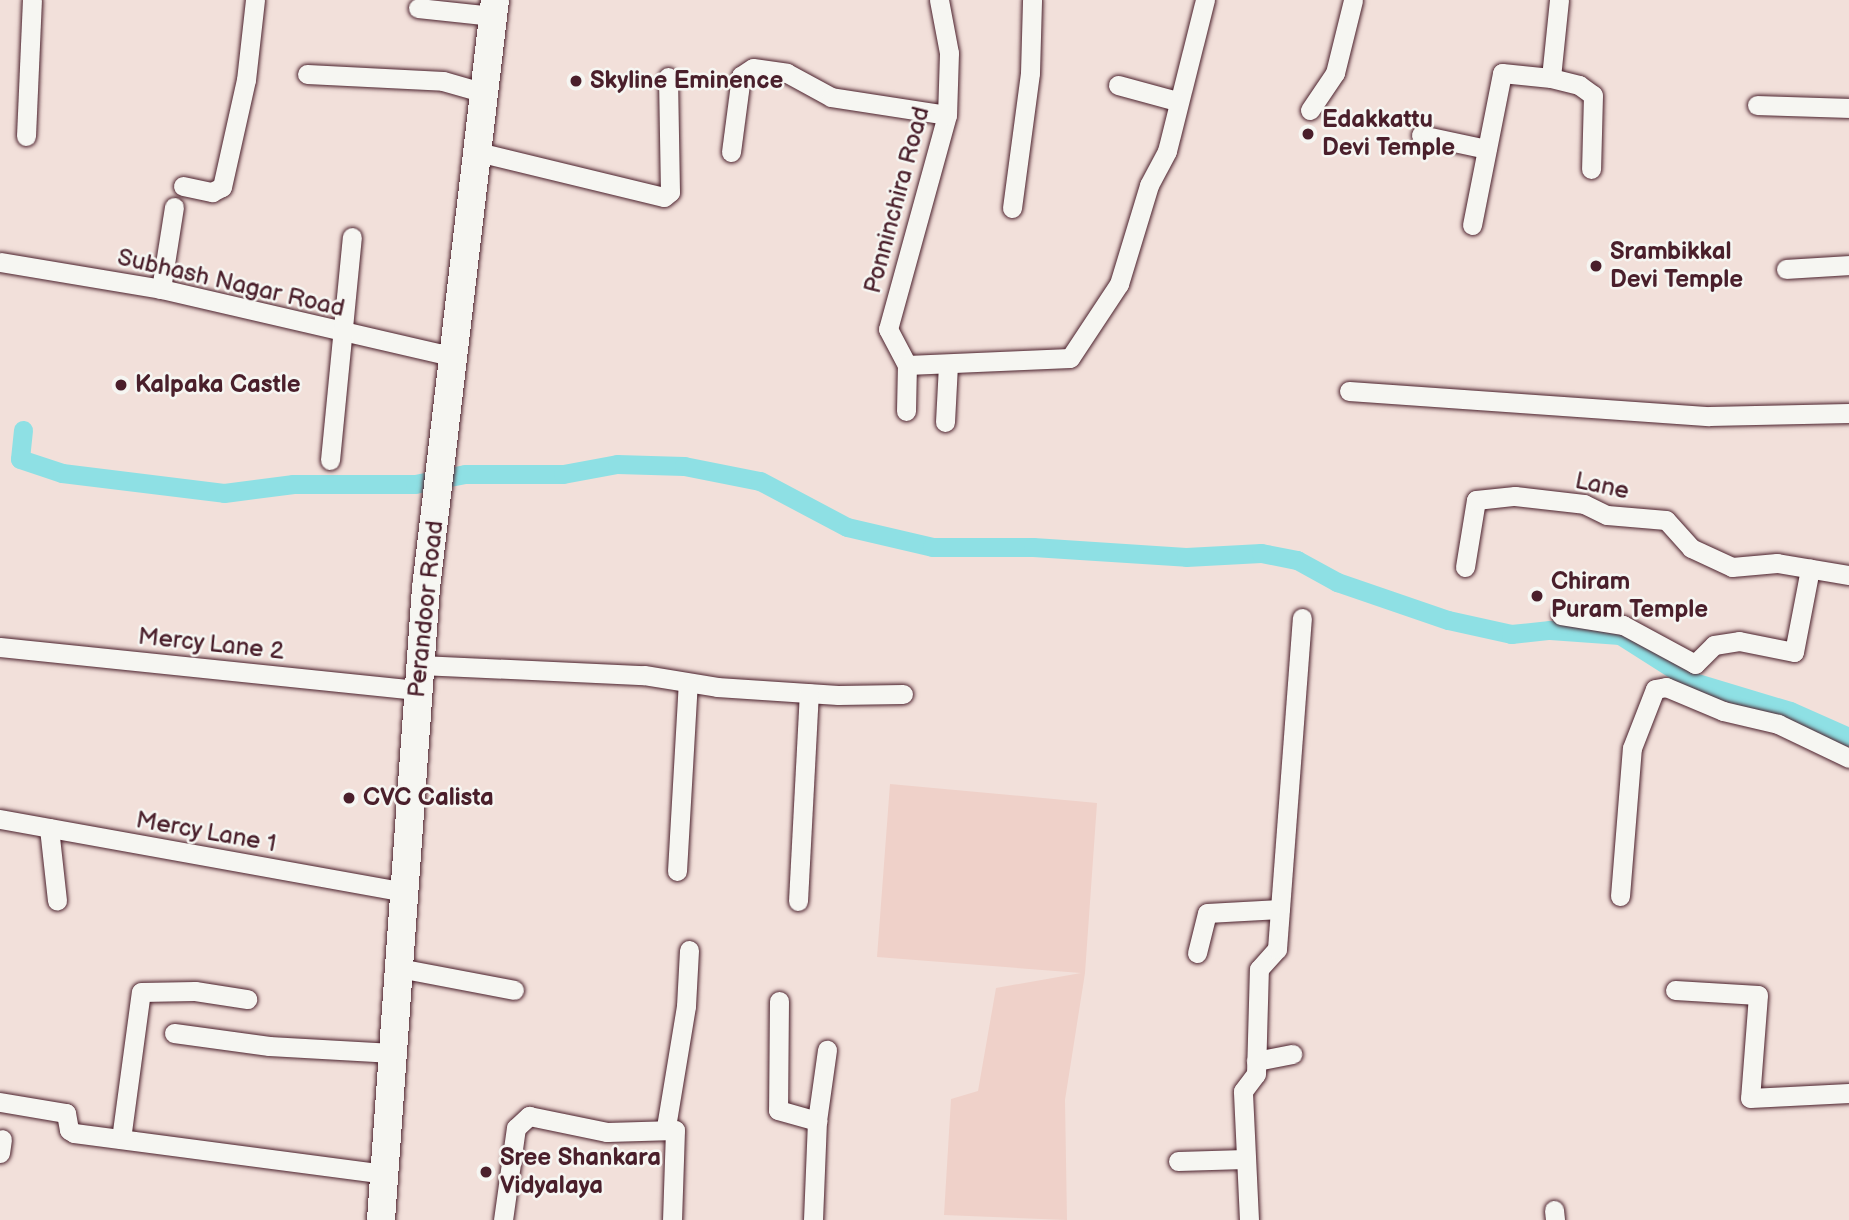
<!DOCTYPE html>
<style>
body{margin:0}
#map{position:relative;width:1849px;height:1220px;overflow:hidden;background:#f2e0da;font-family:"Balsamiq Sans",sans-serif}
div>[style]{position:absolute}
.built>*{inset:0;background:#efd1c9}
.canal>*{height:19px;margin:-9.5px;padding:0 9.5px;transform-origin:9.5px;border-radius:9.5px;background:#8ee0e4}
.roads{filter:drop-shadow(0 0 2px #4a1f2b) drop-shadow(0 0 2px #4a1f2b)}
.minor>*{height:19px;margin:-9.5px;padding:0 9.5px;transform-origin:9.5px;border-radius:9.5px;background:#f6f6f2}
.secondary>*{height:28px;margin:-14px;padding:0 14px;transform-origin:14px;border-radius:14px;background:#f6f6f2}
.dots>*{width:19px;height:19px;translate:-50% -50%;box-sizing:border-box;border:4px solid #f6f6f2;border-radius:50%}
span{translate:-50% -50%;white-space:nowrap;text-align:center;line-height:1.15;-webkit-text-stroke:5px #f6f6f2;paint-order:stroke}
.poi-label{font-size:24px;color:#4a1f2b;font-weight:700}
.left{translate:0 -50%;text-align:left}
.street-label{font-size:24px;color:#4a1f2b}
</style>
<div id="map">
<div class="built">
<div style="clip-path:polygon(890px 784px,1097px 803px,1085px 973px,1065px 1100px,1067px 1220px,944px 1215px,951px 1099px,978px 1091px,996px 988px,1081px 973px,877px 957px)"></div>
</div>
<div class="canal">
<div style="left:23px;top:430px;width:29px;rotate:96deg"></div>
<div style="left:20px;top:459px;width:44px;rotate:18.4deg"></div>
<div style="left:62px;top:473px;width:163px;rotate:7deg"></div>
<div style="left:224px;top:493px;width:70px;rotate:-7.4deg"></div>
<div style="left:293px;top:484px;width:122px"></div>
<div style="left:415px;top:484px;width:51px;rotate:-11.3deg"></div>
<div style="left:465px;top:474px;width:98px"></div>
<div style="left:563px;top:474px;width:55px;rotate:-10.5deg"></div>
<div style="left:617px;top:464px;width:67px;rotate:1.7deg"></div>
<div style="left:684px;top:466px;width:77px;rotate:11.2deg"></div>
<div style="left:760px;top:481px;width:98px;rotate:27.9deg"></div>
<div style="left:847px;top:527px;width:87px;rotate:13.2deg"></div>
<div style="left:932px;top:547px;width:101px"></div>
<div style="left:1033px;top:547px;width:153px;rotate:3.7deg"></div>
<div style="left:1186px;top:557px;width:75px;rotate:-3.1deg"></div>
<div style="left:1261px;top:553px;width:37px;rotate:11deg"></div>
<div style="left:1297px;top:560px;width:46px;rotate:28.8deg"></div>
<div style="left:1337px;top:582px;width:117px;rotate:18.9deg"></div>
<div style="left:1448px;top:620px;width:65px;rotate:12.5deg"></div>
<div style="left:1511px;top:634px;width:39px;rotate:-6deg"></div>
<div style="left:1550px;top:630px;width:70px;rotate:4.1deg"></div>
<div style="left:1620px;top:635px;width:88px;rotate:32.4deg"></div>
<div style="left:1694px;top:682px;width:100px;rotate:16.8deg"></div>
<div style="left:1790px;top:711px;width:64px;rotate:23.8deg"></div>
</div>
<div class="roads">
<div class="minor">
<div style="left:939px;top:0;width:54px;rotate:79.3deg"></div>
<div style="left:949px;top:53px;width:62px;rotate:91.8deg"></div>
<div style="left:947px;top:115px;width:222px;rotate:105.4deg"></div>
<div style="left:888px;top:329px;width:41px;rotate:62.2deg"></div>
<div style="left:907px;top:365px;width:163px;rotate:-2.5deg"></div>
<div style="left:1070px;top:358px;width:89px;rotate:-56.5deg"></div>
<div style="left:1119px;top:284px;width:103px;rotate:-73.1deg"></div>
<div style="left:1149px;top:185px;width:38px;rotate:-62deg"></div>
<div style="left:1167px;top:151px;width:156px;rotate:-75.9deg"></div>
<div style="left:1559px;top:0;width:78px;rotate:95.9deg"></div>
<div style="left:1551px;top:78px;width:29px;rotate:14deg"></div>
<div style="left:1579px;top:85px;width:17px;rotate:36deg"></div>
<div style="left:1593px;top:95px;width:74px;rotate:91.5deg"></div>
<div style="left:418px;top:8px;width:75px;rotate:6.1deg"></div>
<div style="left:307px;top:74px;width:136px;rotate:2.9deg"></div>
<div style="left:443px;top:81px;width:44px;rotate:15.9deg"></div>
<div style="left:1118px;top:85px;width:61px;rotate:15.2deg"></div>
<div style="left:1757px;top:105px;width:92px;rotate:1.9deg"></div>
<div style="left:1310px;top:110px;width:45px;rotate:-56deg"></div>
<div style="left:1335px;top:73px;width:75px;rotate:-76.1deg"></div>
<div style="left:1421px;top:135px;width:67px;rotate:12deg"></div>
<div style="left:26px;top:136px;width:136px;rotate:-87.5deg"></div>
<div style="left:478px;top:152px;width:191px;rotate:13.6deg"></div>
<div style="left:664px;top:197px;width:8px;rotate:-40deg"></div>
<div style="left:670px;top:192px;width:115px;rotate:-91deg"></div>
<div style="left:731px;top:152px;width:77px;rotate:-82.5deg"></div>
<div style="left:741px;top:76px;width:14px;rotate:-34deg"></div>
<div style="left:753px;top:68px;width:34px;rotate:8deg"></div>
<div style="left:787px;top:73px;width:50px;rotate:28.6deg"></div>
<div style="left:831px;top:97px;width:117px;rotate:8.8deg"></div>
<div style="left:183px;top:186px;width:30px;rotate:12deg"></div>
<div style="left:212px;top:192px;width:11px;rotate:-27deg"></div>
<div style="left:222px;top:187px;width:110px;rotate:-77.4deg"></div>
<div style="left:246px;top:80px;width:81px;rotate:-83.6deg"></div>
<div style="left:1012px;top:208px;width:136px;rotate:-82.4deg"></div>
<div style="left:1030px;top:73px;width:73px;rotate:-88.4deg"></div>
<div style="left:1472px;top:225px;width:155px;rotate:-78.8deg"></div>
<div style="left:1502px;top:73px;width:49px;rotate:5.8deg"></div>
<div style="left:0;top:262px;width:163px;rotate:9.5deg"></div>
<div style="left:161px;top:289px;width:298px;rotate:13deg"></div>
<div style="left:1786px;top:269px;width:63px;rotate:-3.6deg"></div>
<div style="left:161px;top:289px;width:83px;rotate:-81deg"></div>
<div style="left:1349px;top:391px;width:361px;rotate:4deg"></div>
<div style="left:1709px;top:416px;width:140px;rotate:-1.2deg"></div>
<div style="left:906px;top:411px;width:46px;rotate:-88.8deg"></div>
<div style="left:945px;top:422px;width:58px;rotate:-87deg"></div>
<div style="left:330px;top:460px;width:224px;rotate:-84.4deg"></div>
<div style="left:1465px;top:567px;width:68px;rotate:-80.7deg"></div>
<div style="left:1476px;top:500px;width:39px;rotate:-6deg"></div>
<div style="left:1515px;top:496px;width:69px;rotate:6.6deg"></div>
<div style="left:1584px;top:504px;width:25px;rotate:26deg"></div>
<div style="left:1607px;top:515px;width:59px;rotate:4.8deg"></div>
<div style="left:1666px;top:520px;width:38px;rotate:48deg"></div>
<div style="left:1691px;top:548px;width:45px;rotate:24.9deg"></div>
<div style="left:1732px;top:567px;width:45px;rotate:-5.1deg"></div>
<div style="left:1777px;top:563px;width:73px;rotate:9.5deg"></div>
<div style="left:1561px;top:615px;width:63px;rotate:9.2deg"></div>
<div style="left:1623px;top:625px;width:82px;rotate:28.4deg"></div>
<div style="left:1695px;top:664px;width:27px;rotate:-45deg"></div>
<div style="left:1714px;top:645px;width:25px;rotate:-9deg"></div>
<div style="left:1739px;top:641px;width:56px;rotate:11.3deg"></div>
<div style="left:1794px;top:652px;width:85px;rotate:-79.1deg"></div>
<div style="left:0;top:647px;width:419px;rotate:5.9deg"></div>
<div style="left:420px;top:665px;width:224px;rotate:2.6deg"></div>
<div style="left:644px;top:675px;width:74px;rotate:9.3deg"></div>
<div style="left:717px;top:687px;width:121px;rotate:3.8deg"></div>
<div style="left:838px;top:695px;width:65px;rotate:-0.9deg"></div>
<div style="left:0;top:819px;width:411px;rotate:10.2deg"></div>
<div style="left:49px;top:828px;width:73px;rotate:83.7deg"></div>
<div style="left:677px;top:871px;width:188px;rotate:-86.7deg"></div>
<div style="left:1620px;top:896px;width:148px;rotate:-85.4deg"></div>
<div style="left:1632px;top:748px;width:63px;rotate:-68.7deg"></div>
<div style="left:1655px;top:689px;width:11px;rotate:-10deg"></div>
<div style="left:1666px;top:687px;width:62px;rotate:22.8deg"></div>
<div style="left:1723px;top:711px;width:57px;rotate:13.3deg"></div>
<div style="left:1778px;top:724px;width:79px;rotate:25.6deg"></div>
<div style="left:798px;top:901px;width:208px;rotate:-87deg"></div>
<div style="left:1197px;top:953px;width:41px;rotate:-76deg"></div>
<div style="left:1207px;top:913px;width:73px;rotate:-3.1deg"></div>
<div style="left:399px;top:968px;width:117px;rotate:10.8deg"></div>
<div style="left:1675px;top:990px;width:83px;rotate:3.4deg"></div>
<div style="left:1758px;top:995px;width:103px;rotate:94.4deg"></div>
<div style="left:1750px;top:1098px;width:99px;rotate:-2.9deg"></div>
<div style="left:779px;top:1001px;width:109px;rotate:90.5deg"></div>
<div style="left:778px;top:1110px;width:41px;rotate:15.8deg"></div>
<div style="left:174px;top:1033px;width:96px;rotate:7.8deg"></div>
<div style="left:269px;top:1046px;width:124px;rotate:3.2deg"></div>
<div style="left:1256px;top:1061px;width:37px;rotate:-11deg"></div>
<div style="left:0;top:1102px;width:67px;rotate:9.5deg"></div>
<div style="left:66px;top:1113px;width:17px;rotate:80deg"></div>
<div style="left:69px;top:1130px;width:6px;rotate:31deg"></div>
<div style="left:74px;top:1133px;width:313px;rotate:7.5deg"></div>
<div style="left:666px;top:1127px;width:123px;rotate:-80.6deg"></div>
<div style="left:686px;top:1006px;width:56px;rotate:-86.9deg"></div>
<div style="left:121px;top:1139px;width:148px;rotate:-82.3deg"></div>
<div style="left:141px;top:992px;width:54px;rotate:-1.1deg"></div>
<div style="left:195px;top:991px;width:53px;rotate:8.7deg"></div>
<div style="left:0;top:1153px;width:14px;rotate:-82deg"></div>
<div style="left:1178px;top:1161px;width:67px;rotate:-1.7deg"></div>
<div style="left:1554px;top:1210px;width:10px;rotate:84deg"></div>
<div style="left:503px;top:1220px;width:93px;rotate:-82deg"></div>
<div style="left:516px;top:1128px;width:18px;rotate:-43deg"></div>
<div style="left:529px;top:1116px;width:80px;rotate:11.6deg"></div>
<div style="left:607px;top:1132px;width:68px;rotate:-1.7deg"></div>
<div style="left:675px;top:1130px;width:90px;rotate:91.9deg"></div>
<div style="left:813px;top:1220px;width:99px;rotate:-87.7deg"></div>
<div style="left:817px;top:1121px;width:72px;rotate:-82deg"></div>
<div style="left:1249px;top:1220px;width:129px;rotate:-92.7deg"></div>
<div style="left:1243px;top:1091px;width:21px;rotate:-53deg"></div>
<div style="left:1256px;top:1074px;width:105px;rotate:-88.4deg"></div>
<div style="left:1259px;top:969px;width:27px;rotate:-48deg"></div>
<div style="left:1277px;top:949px;width:332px;rotate:-85.7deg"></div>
</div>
<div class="secondary">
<div style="left:381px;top:1220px;width:634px;rotate:-85.93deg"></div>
<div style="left:426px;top:588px;width:592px;rotate:-83.31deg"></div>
</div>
</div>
<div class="dots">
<div style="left:576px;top:81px;background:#4a1f2b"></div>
<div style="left:1308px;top:134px;background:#4a1f2b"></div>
<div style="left:1596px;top:266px;background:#4a1f2b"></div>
<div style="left:121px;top:385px;background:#4a1f2b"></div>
<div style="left:1537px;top:596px;background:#4a1f2b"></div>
<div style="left:349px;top:798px;background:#4a1f2b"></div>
<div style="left:486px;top:1172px;background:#4a1f2b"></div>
</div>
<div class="poi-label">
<span class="left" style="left:590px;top:81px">Skyline Eminence</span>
<span class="left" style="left:1322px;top:134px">Edakkattu<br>Devi Temple</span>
<span class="left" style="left:1610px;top:266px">Srambikkal<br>Devi Temple</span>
<span class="left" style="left:135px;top:385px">Kalpaka Castle</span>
<span class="left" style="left:1551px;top:596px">Chiram<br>Puram Temple</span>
<span class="left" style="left:363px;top:798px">CVC Calista</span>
<span class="left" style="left:500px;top:1172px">Sree Shankara<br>Vidyalaya</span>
</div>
<div class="street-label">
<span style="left:897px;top:200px;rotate:-75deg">Ponninchira Road</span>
<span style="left:231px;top:283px;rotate:13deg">Subhash Nagar Road</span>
<span style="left:1602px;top:486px;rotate:12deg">Lane</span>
<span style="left:426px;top:609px;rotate:-84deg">Perandoor Road</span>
<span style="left:211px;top:644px;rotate:6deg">Mercy Lane 2</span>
<span style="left:206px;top:832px;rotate:10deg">Mercy Lane 1</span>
</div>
</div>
